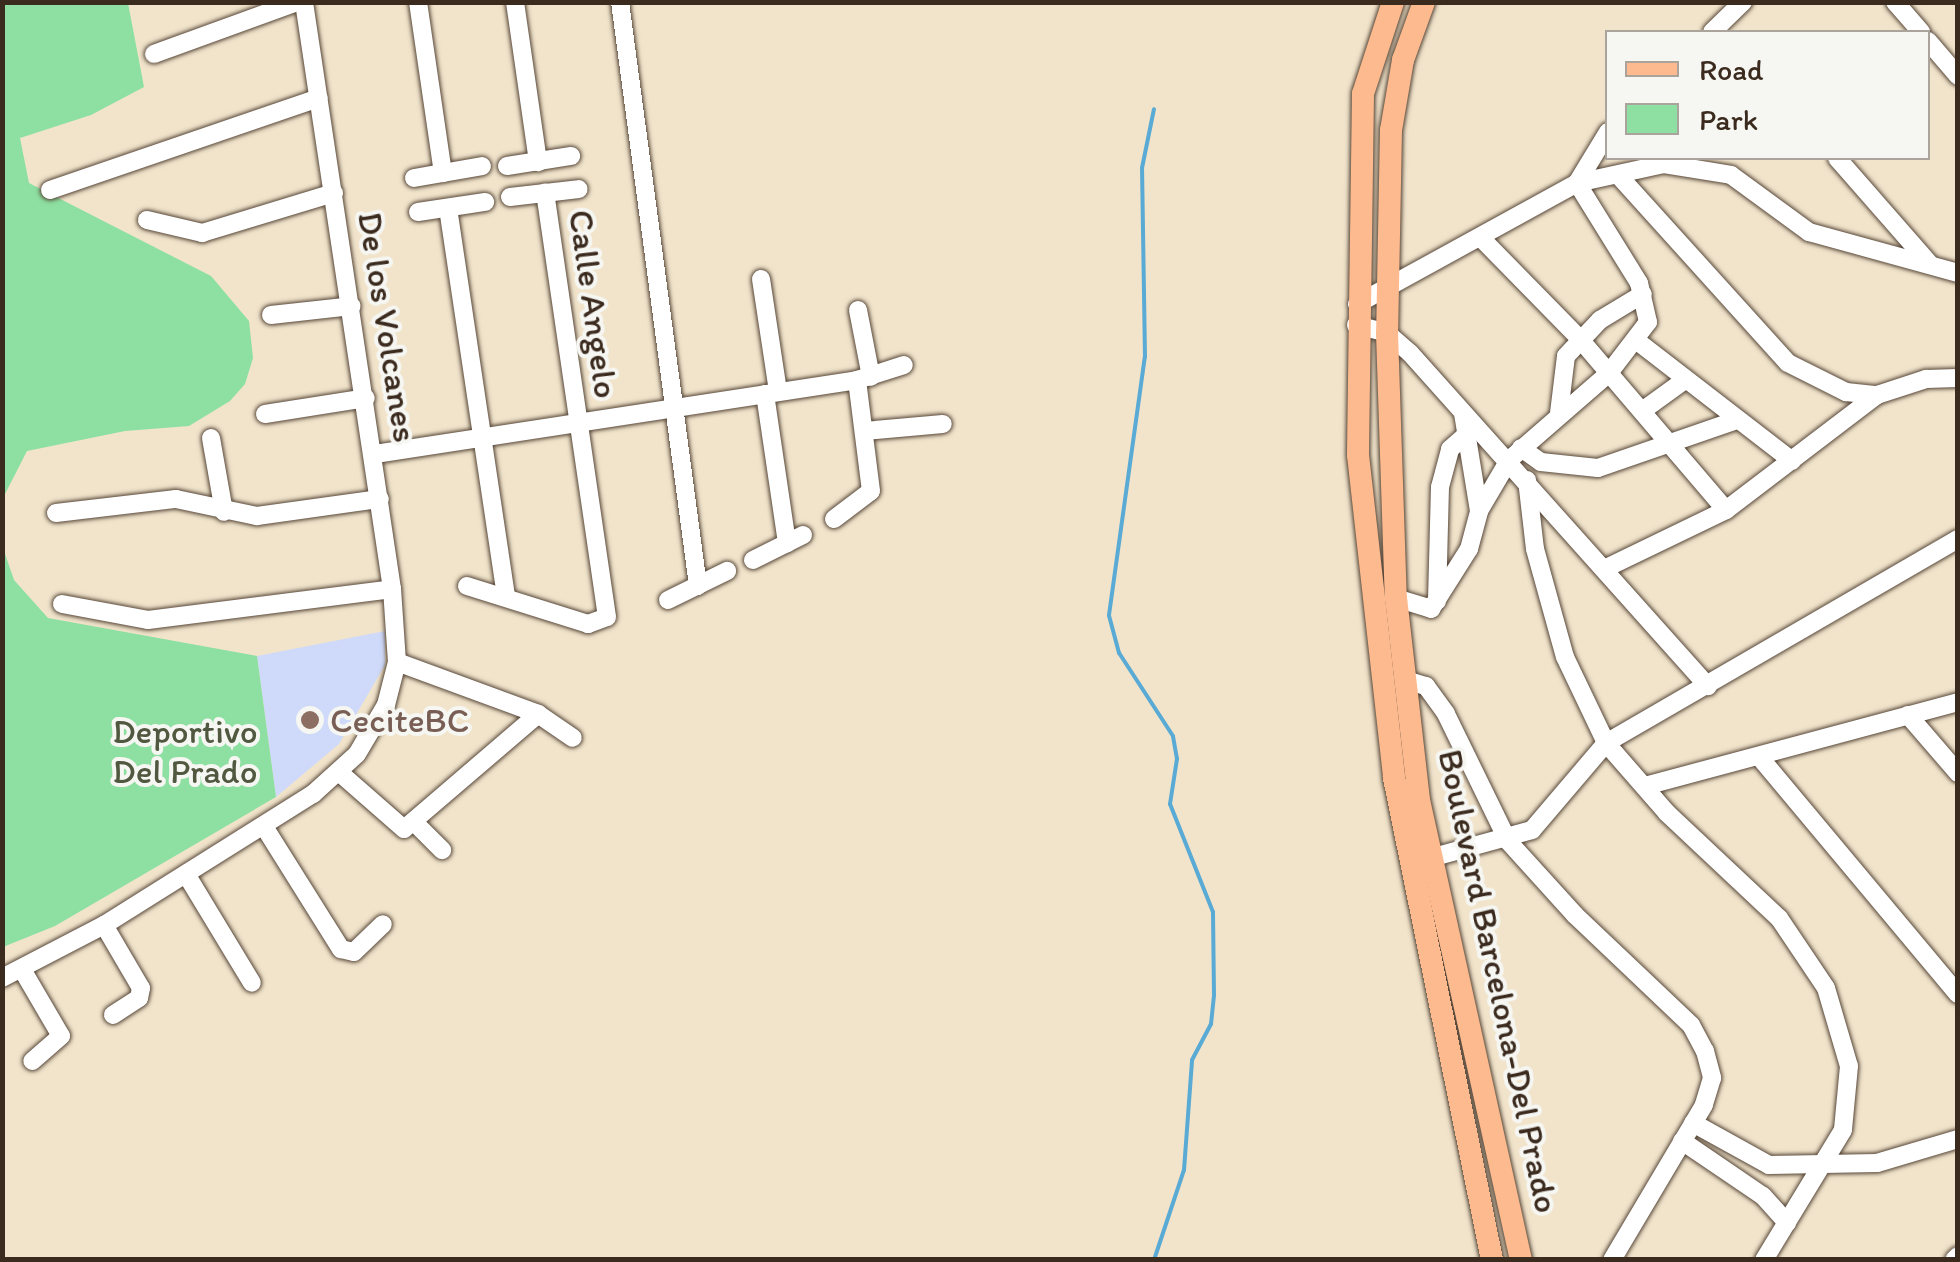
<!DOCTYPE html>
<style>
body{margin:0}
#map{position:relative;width:1960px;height:1262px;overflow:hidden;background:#f1e4cb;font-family:Itim,sans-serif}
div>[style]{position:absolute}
.built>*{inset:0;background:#cfdafa}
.green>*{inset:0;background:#8de0a1}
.stream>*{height:4px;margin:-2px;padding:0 2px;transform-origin:2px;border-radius:2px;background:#59aad4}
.roads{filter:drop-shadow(0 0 2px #564638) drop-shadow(0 0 2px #564638)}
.minor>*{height:18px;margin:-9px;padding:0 9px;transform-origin:9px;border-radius:9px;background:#fff}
.major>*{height:22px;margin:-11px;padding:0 11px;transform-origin:11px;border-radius:11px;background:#fcba8e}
.dots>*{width:28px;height:28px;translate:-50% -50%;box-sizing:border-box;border:5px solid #f6f6f2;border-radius:50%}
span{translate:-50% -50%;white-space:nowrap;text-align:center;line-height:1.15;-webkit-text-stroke:8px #f6f6f2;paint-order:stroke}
.street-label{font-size:35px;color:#3b2a1e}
.education-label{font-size:35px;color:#785e54}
.left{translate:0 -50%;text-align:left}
.park-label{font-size:35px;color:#50583f}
.frame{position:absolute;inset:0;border:5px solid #3b2a1e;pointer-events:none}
.legend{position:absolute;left:1605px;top:30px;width:325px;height:130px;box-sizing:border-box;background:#f6f6f2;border:2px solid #aba49d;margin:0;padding:12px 18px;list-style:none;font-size:30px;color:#3b2a1e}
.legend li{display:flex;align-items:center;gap:20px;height:50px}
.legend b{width:50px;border:2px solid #aba49d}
</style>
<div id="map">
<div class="built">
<div style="clip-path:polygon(385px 631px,385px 665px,339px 744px,276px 797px,257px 656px)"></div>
</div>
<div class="green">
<div style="clip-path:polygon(3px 3px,128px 3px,144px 87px,91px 115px,20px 138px,29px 183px,211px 276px,249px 321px,253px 358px,245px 384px,230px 401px,189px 426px,125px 431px,27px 451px,3px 498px)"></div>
<div style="clip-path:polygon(2px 545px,14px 580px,48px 618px,257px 656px,276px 797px,55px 926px,3px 947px)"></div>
</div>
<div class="stream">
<div style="left:1154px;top:1260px;width:95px;rotate:-71.6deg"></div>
<div style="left:1184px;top:1170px;width:110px;rotate:-85.8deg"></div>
<div style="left:1192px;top:1060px;width:41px;rotate:-62.2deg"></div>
<div style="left:1211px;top:1024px;width:29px;rotate:-84deg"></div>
<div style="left:1214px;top:995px;width:83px;rotate:-90.7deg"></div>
<div style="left:1213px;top:912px;width:116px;rotate:-111.7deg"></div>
<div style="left:1170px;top:804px;width:46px;rotate:-81.2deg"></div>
<div style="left:1177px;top:759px;width:23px;rotate:-100deg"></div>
<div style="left:1173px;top:736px;width:99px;rotate:-123deg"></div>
<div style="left:1119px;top:653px;width:39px;rotate:-105deg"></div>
<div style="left:1109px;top:615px;width:260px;rotate:-82.1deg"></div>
<div style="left:1145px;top:357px;width:189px;rotate:-90.9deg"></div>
<div style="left:1142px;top:168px;width:60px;rotate:-78.5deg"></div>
</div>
<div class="roads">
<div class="minor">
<div style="left:418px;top:2px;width:173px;rotate:81.7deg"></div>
<div style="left:515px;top:2px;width:162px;rotate:81.8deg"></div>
<div style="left:620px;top:2px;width:589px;rotate:82.39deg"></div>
<div style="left:1895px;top:2px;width:40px;rotate:49deg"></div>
<div style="left:1712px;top:32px;width:43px;rotate:-44.1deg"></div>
<div style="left:1928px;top:41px;width:46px;rotate:49.4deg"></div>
<div style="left:154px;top:54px;width:152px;rotate:-20deg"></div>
<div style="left:1837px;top:158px;width:140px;rotate:48.8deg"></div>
<div style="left:507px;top:166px;width:65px;rotate:-8.9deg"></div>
<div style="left:1618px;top:175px;width:253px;rotate:47.9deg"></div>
<div style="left:1788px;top:363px;width:65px;rotate:26.6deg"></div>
<div style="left:1846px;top:392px;width:31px;rotate:6deg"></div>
<div style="left:414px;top:178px;width:69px;rotate:-10deg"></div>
<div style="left:50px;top:190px;width:284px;rotate:-18.9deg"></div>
<div style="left:510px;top:197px;width:69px;rotate:-6.6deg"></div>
<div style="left:448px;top:208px;width:392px;rotate:81.5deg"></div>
<div style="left:418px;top:212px;width:68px;rotate:-8.5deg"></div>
<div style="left:147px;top:220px;width:57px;rotate:13.3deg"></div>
<div style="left:202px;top:233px;width:138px;rotate:-16.9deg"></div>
<div style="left:1482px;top:239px;width:139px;rotate:45.6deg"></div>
<div style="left:1579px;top:338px;width:226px;rotate:49.5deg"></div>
<div style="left:761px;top:279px;width:114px;rotate:81.4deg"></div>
<div style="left:1357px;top:304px;width:251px;rotate:-28.8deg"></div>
<div style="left:1577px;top:183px;width:89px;rotate:-12.3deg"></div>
<div style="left:1664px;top:164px;width:68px;rotate:9.3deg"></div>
<div style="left:1731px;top:175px;width:97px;rotate:36.2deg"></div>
<div style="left:1809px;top:232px;width:155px;rotate:15.4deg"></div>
<div style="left:858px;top:310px;width:68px;rotate:79deg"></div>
<div style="left:271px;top:315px;width:81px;rotate:-6.3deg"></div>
<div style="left:1356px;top:325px;width:32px;rotate:14deg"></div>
<div style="left:1387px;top:333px;width:30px;rotate:41deg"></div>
<div style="left:1410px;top:353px;width:447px;rotate:48.2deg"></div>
<div style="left:1637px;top:341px;width:196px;rotate:37.7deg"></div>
<div style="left:765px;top:394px;width:151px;rotate:81.6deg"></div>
<div style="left:1642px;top:411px;width:49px;rotate:-35.9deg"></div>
<div style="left:1559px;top:413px;width:57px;rotate:-83deg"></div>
<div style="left:1566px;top:356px;width:50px;rotate:-46.6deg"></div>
<div style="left:1600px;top:320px;width:50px;rotate:-31.2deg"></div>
<div style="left:265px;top:414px;width:102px;rotate:-9deg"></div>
<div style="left:864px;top:431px;width:79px;rotate:-5.1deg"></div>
<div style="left:211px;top:438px;width:75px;rotate:80deg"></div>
<div style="left:1521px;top:448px;width:24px;rotate:35deg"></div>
<div style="left:1541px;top:462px;width:57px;rotate:6deg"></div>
<div style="left:1598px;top:468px;width:147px;rotate:-19.1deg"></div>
<div style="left:375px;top:454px;width:488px;rotate:-8.7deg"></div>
<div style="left:857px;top:380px;width:49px;rotate:-17.7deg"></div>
<div style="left:1527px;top:480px;width:69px;rotate:83.4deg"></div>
<div style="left:1535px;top:549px;width:112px;rotate:74.5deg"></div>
<div style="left:1565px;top:657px;width:95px;rotate:64.5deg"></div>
<div style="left:1606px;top:743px;width:93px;rotate:48.9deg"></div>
<div style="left:1667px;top:813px;width:154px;rotate:43.2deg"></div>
<div style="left:1779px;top:918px;width:84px;rotate:56.1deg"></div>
<div style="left:1826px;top:988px;width:81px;rotate:73.6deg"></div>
<div style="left:1849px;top:1066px;width:64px;rotate:95.4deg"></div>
<div style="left:1843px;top:1130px;width:152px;rotate:121.3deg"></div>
<div style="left:1479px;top:511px;width:59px;rotate:-59.5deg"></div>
<div style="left:1509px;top:460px;width:133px;rotate:-41deg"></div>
<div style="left:1609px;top:373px;width:64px;rotate:-52.6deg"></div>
<div style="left:1648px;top:322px;width:40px;rotate:-103deg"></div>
<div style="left:1639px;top:283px;width:118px;rotate:-121.8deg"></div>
<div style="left:1577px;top:183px;width:60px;rotate:-58.7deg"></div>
<div style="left:56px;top:513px;width:121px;rotate:-6.7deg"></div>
<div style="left:176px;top:499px;width:83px;rotate:11.9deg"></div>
<div style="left:257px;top:516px;width:124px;rotate:-7.9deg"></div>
<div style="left:834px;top:519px;width:46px;rotate:-37.1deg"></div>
<div style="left:871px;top:491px;width:112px;rotate:-97.2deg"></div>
<div style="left:753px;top:560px;width:56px;rotate:-26.6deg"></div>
<div style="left:1604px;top:569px;width:136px;rotate:-25.8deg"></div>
<div style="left:1726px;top:510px;width:190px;rotate:-37.3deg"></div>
<div style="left:1877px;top:395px;width:52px;rotate:-18.1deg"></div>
<div style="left:1926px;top:379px;width:32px;rotate:-2deg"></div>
<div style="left:467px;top:586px;width:127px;rotate:17.4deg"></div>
<div style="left:588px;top:624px;width:20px;rotate:-20deg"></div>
<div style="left:607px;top:617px;width:429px;rotate:-98.3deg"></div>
<div style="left:1396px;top:598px;width:37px;rotate:17deg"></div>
<div style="left:1431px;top:609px;width:71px;rotate:-57.7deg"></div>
<div style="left:1469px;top:549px;width:39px;rotate:-75deg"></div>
<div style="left:1479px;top:511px;width:99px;rotate:-99.3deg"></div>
<div style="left:668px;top:600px;width:66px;rotate:-26.2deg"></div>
<div style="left:1437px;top:601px;width:114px;rotate:-88.5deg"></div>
<div style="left:1440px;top:487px;width:39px;rotate:-75deg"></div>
<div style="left:1450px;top:449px;width:20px;rotate:-41deg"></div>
<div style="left:62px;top:604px;width:87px;rotate:10.5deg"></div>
<div style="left:148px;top:620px;width:246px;rotate:-7.2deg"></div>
<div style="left:397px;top:662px;width:150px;rotate:20.2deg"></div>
<div style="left:538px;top:714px;width:42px;rotate:34.4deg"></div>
<div style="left:1405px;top:680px;width:22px;rotate:16deg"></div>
<div style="left:1426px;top:686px;width:34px;rotate:54deg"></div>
<div style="left:1446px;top:714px;width:141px;rotate:64deg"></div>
<div style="left:1508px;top:841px;width:100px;rotate:47.8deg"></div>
<div style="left:1575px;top:915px;width:160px;rotate:43.5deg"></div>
<div style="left:1691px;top:1025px;width:30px;rotate:62deg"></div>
<div style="left:1705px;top:1051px;width:28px;rotate:75deg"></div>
<div style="left:1712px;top:1078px;width:28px;rotate:107deg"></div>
<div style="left:1704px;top:1105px;width:180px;rotate:120.7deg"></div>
<div style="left:1908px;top:715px;width:77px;rotate:49.2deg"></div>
<div style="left:1762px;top:760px;width:305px;rotate:50.1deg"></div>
<div style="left:340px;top:773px;width:85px;rotate:41.2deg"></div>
<div style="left:404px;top:829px;width:177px;rotate:-40.6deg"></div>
<div style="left:1645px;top:786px;width:324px;rotate:-15deg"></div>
<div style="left:416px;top:824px;width:37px;rotate:45deg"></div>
<div style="left:265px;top:828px;width:143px;rotate:57.9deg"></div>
<div style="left:341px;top:949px;width:13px;rotate:13deg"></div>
<div style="left:354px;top:952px;width:40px;rotate:-44deg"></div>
<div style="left:1423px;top:860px;width:113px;rotate:-15.4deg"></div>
<div style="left:1532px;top:830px;width:114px;rotate:-49.6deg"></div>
<div style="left:1606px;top:743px;width:407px;rotate:-30.1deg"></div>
<div style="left:186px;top:874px;width:127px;rotate:58.8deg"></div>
<div style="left:104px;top:925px;width:73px;rotate:59.6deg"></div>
<div style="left:141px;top:988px;width:10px;rotate:101deg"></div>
<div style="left:139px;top:998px;width:31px;rotate:147deg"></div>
<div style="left:23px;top:971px;width:75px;rotate:59.7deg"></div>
<div style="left:61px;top:1036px;width:38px;rotate:139deg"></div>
<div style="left:2px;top:978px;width:115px;rotate:-27.5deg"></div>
<div style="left:104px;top:925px;width:247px;rotate:-32.1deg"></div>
<div style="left:313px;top:794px;width:59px;rotate:-42.3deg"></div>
<div style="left:357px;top:754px;width:57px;rotate:-59.4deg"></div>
<div style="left:386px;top:705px;width:44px;rotate:-75.7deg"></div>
<div style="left:397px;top:662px;width:73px;rotate:-93.9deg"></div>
<div style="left:392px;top:589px;width:594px;rotate:-98.53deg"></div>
<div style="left:1693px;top:1123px;width:87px;rotate:28.9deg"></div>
<div style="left:1769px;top:1165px;width:108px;rotate:-1.1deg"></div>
<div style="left:1877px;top:1163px;width:84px;rotate:-16.5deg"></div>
<div style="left:1682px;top:1141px;width:98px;rotate:34.2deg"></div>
<div style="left:1763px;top:1196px;width:36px;rotate:48deg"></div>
<div style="left:1954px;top:1260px;width:6px;rotate:-45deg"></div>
</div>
<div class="major">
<div style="left:1393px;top:2px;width:97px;rotate:108.1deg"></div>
<div style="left:1363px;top:94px;width:361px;rotate:90.8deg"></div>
<div style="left:1358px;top:455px;width:325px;rotate:83.6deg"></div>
<div style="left:1394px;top:778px;width:492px;rotate:78.5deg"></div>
<div style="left:1424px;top:2px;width:62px;rotate:109.9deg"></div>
<div style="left:1403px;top:60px;width:71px;rotate:99.7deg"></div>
<div style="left:1391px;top:130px;width:203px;rotate:91.1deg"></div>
<div style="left:1387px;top:333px;width:265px;rotate:88.1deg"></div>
<div style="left:1396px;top:598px;width:203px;rotate:83.5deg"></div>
<div style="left:1419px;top:800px;width:471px;rotate:77.5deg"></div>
</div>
</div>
<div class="dots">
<div style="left:310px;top:720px;background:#8d6e63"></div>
</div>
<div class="street-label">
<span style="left:594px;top:304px;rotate:82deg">Calle Angelo</span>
<span style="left:388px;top:327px;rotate:81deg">De los Volcanes</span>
<span style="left:1499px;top:981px;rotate:78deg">Boulevard Barcelona-Del Prado</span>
</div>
<div class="education-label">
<span class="left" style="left:330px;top:720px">CeciteBC</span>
</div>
<div class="park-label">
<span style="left:185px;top:751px">Deportivo<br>Del Prado</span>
</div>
<div class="frame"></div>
<ul class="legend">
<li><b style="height:12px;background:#fcba8e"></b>Road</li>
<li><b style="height:28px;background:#8de0a1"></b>Park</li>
</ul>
</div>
